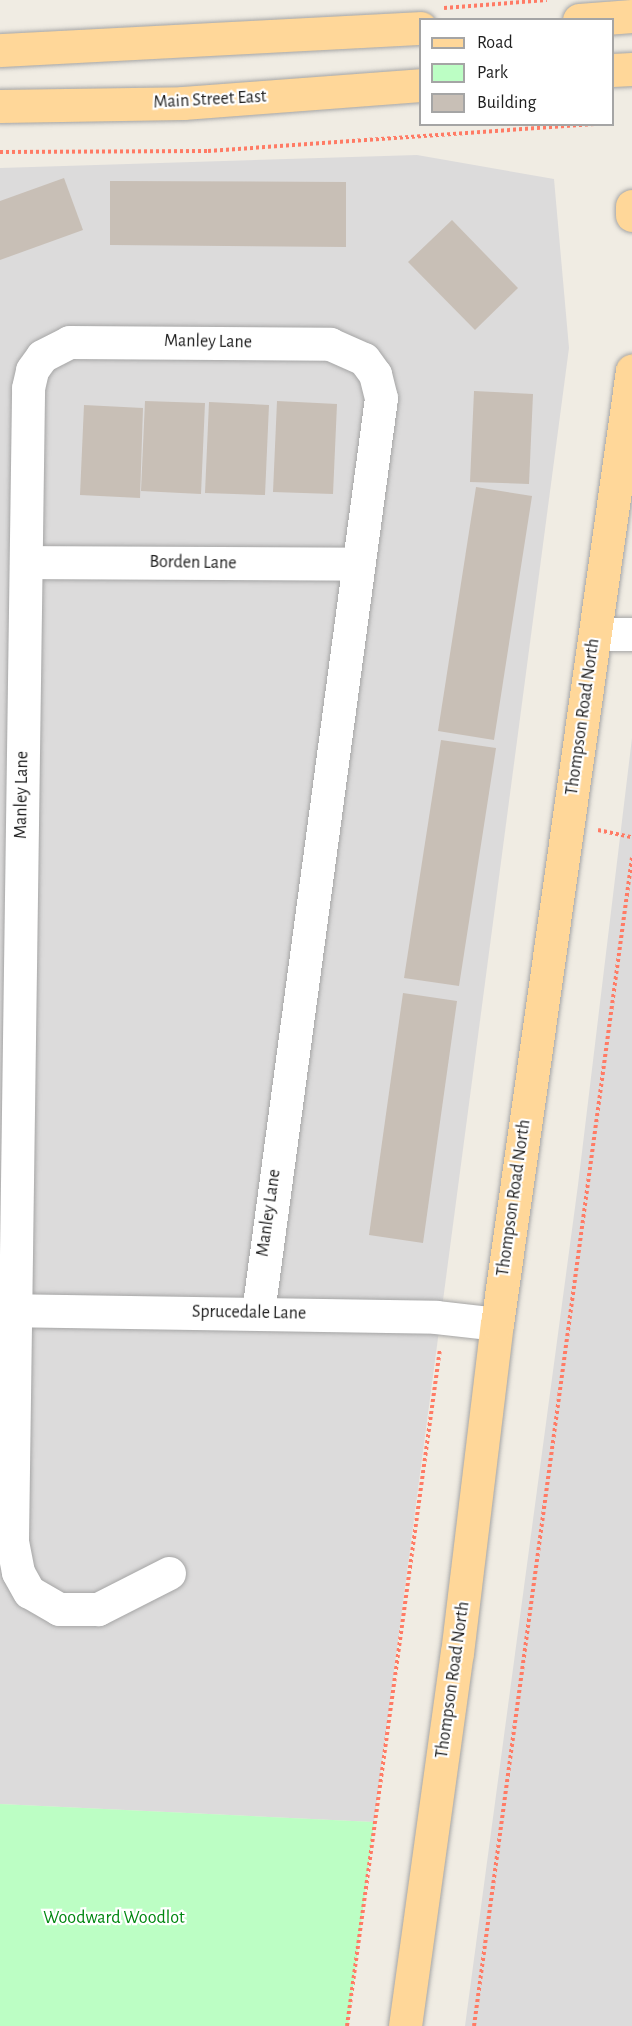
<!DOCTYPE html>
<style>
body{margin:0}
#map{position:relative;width:632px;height:2026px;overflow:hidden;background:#f0ece3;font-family:"Alegreya Sans",sans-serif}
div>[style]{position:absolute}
.residential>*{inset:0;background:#dcdbdb}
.park>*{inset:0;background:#bcfec4}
.building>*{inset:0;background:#c8bfb6}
.path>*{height:4px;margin-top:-2px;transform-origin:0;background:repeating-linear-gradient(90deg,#ff7b65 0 3px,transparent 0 6px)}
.roads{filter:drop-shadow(0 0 2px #a5a5a5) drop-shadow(0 0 2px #a5a5a5)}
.minor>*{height:33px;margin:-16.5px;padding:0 16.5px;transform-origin:16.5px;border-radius:16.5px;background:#fff}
.major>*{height:33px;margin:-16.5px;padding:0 16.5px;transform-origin:16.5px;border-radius:16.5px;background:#ffd799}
span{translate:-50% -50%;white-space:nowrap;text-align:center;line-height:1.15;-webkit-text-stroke:4.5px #fff;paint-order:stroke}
.street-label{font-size:18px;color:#1e1e1e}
.park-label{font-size:18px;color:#018711}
.legend{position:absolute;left:419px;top:18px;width:195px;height:108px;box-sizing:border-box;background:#fff;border:2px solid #a5a5a5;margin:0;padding:8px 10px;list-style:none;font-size:18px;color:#1e1e1e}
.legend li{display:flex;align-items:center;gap:12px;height:30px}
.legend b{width:30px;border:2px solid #a5a5a5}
</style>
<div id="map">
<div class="residential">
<div style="clip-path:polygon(417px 155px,554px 179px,569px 348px,374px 1822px,0 1804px,0 168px)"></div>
<div style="clip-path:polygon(632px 738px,632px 2026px,465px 2026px,578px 1185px)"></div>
</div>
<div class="park">
<div style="clip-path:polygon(0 1804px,374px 1822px,348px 2026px,0 2026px)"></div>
</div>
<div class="building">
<div style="clip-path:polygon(64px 178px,83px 230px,0 260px,0 201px)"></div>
<div style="clip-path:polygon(110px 181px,346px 182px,346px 247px,110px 245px)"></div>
<div style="clip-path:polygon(452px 220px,518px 288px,475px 330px,408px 262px)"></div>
<div style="clip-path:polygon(474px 391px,533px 394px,529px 484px,470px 482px)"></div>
<div style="clip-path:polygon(145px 401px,205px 403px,201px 494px,141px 491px)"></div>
<div style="clip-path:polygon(277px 401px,337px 404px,333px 494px,273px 492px)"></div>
<div style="clip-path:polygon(209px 402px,269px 405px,265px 495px,205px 493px)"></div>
<div style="clip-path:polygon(84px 405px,143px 408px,140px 498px,80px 495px)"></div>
<div style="clip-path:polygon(476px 487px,532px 496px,494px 740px,438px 731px)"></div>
<div style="clip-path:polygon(441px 740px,496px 748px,459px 986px,404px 978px)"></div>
<div style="clip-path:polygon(403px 993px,457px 1001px,423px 1243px,369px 1235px)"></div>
</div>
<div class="path">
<div style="left:444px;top:8px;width:103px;rotate:-4.4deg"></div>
<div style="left:0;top:152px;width:208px;rotate:-0.3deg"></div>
<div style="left:208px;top:151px;width:391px;rotate:-4deg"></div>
<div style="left:598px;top:830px;width:35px;rotate:12deg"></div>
<div style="left:347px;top:2026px;width:683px;rotate:-82.18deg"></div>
<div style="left:474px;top:2026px;width:1179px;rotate:-82.3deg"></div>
</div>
<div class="roads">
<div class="minor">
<div style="left:27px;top:562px;width:331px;rotate:0.3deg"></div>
<div style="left:595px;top:634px;width:37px"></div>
<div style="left:0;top:1310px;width:436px;rotate:0.9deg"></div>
<div style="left:436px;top:1317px;width:61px;rotate:6.5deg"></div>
<div style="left:169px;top:1573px;width:80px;rotate:153.1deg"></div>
<div style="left:98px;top:1609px;width:39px;rotate:180deg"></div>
<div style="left:59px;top:1609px;width:34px;rotate:-150deg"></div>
<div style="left:29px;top:1592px;width:23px;rotate:-119deg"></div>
<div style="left:18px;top:1572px;width:32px;rotate:-101deg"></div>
<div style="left:12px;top:1541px;width:1153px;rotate:-89.2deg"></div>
<div style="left:28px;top:388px;width:18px;rotate:-77deg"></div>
<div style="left:32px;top:370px;width:17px;rotate:-54deg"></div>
<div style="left:42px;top:356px;width:30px;rotate:-27deg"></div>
<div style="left:69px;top:342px;width:261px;rotate:0.4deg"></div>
<div style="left:330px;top:344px;width:37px;rotate:24deg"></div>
<div style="left:364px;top:359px;width:19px;rotate:54deg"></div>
<div style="left:375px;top:374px;width:25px;rotate:76deg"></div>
<div style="left:381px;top:398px;width:923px;rotate:97.66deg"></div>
</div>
<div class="major">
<div style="left:579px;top:20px;width:53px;rotate:-4.3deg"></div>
<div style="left:0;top:50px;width:421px;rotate:-3deg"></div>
<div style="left:612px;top:70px;width:20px;rotate:-3deg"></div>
<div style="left:0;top:106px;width:183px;rotate:-0.9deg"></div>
<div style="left:183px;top:103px;width:238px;rotate:-4.3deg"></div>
<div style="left:632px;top:206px;width:9px;rotate:90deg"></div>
<div style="left:405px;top:2026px;width:377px;rotate:-82.1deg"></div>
<div style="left:457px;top:1653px;width:331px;rotate:-83.1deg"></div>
<div style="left:497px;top:1324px;width:963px;rotate:-81.94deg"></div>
</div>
</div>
<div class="street-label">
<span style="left:210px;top:100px;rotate:-3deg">Main Street East</span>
<span style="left:208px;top:342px;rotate:1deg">Manley Lane</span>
<span style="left:193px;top:563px;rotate:1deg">Borden Lane</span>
<span style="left:583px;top:717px;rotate:-82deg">Thompson Road North</span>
<span style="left:22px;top:795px;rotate:-89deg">Manley Lane</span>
<span style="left:514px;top:1198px;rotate:-82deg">Thompson Road North</span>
<span style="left:269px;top:1213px;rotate:-82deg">Manley Lane</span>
<span style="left:249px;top:1313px;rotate:1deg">Sprucedale Lane</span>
<span style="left:453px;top:1680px;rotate:-82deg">Thompson Road North</span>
</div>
<div class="park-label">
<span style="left:114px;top:1918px">Woodward Woodlot</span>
</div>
<ul class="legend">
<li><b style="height:8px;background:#ffd799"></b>Road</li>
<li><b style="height:16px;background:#bcfec4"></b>Park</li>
<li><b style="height:16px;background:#c8bfb6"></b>Building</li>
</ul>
</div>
